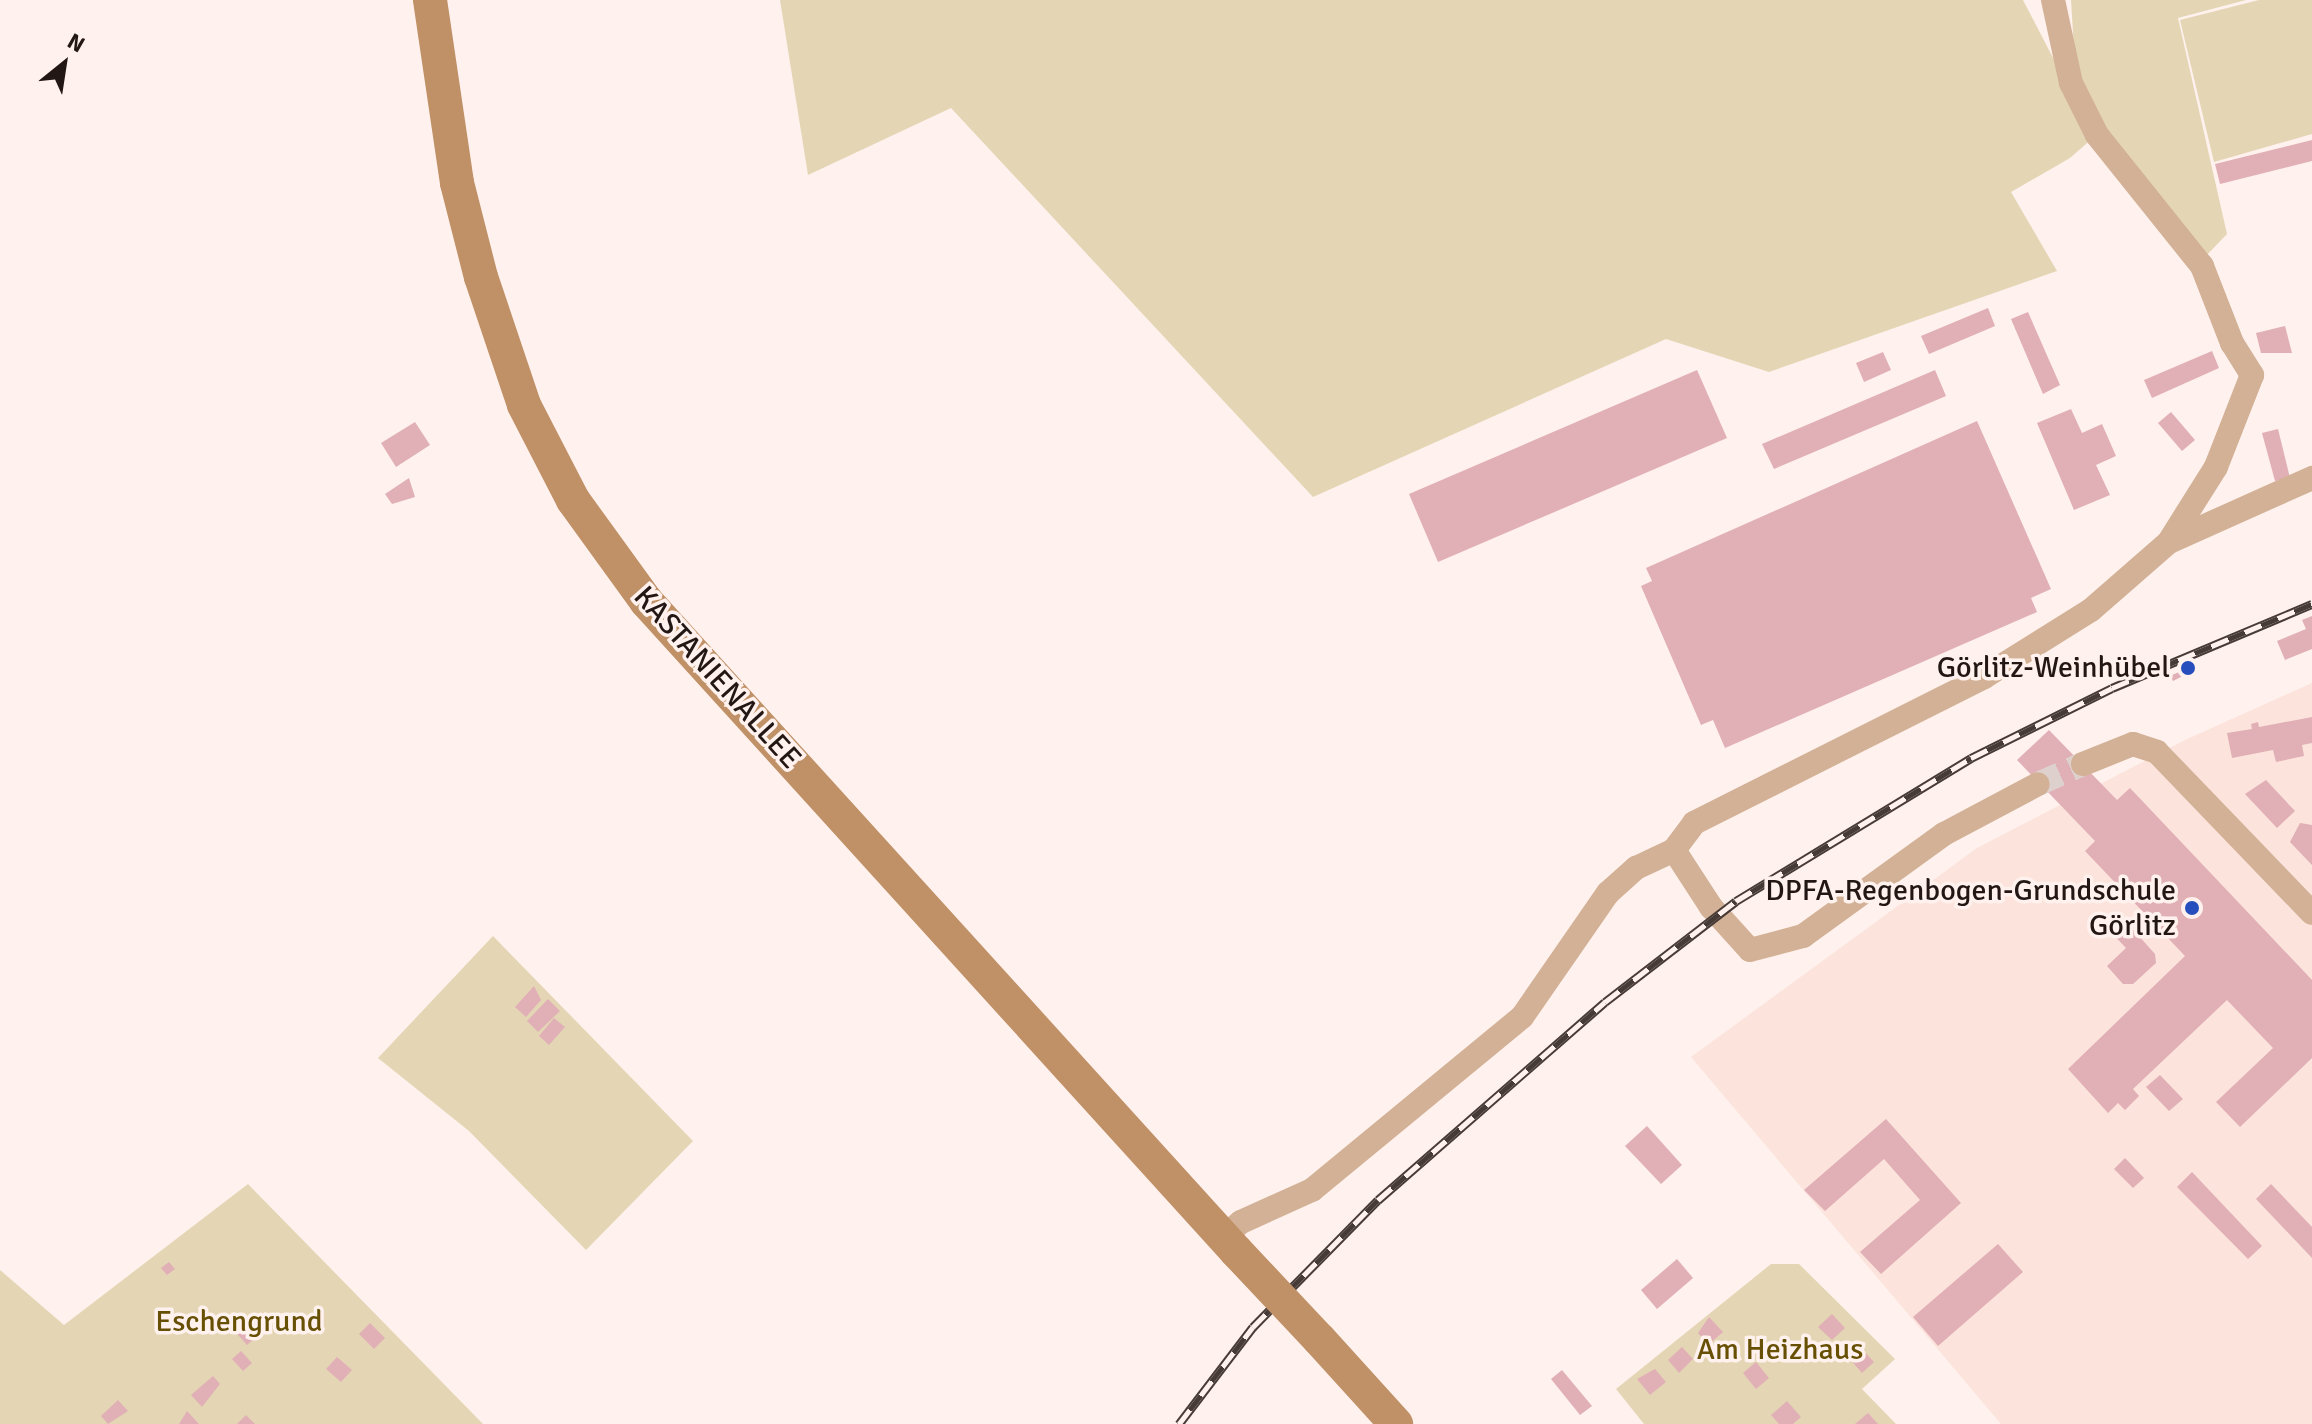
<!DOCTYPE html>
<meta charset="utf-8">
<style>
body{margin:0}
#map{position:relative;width:2312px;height:1424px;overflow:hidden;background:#fff1ed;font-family:Signika,sans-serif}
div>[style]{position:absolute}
.built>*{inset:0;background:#fce3dc}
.green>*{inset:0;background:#e4d6b5}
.building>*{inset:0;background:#e1afb6}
.street-tunnel>*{height:24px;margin-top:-12px;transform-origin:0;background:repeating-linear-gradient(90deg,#ded0cc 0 24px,transparent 0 36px)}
.street>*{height:24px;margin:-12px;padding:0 12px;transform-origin:12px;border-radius:12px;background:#d2b196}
.secondary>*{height:34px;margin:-17px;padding:0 17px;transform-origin:17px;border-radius:17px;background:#c09066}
.rail>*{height:9px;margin-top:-4.5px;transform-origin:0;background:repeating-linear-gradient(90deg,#fff1ed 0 18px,#463b37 0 36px);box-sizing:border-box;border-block:2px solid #463b37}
.secondary-bridge>*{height:34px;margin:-17px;padding:0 17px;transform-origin:17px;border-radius:17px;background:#c09066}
.dots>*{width:22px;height:22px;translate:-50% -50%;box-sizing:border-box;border:4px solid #fff1ed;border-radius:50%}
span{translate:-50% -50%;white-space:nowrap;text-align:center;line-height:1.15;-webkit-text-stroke:7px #fff1ed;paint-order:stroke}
.poi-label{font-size:30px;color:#221714}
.right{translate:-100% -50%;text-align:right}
.street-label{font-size:30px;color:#221714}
.park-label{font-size:30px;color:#674f03}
.north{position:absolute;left:24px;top:24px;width:80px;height:80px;-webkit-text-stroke:6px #fff1ed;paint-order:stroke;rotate:30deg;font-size:22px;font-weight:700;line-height:32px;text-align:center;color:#221714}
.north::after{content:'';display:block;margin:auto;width:28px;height:36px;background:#221714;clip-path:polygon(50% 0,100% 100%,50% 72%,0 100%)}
</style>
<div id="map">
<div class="built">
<div style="clip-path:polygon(2312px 683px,2312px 1424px,2001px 1424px,1691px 1057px,1977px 848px,2185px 740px)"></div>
</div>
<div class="green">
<div style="clip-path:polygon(780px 0,2023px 0,2094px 137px,2070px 158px,2011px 192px,2057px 271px,1769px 372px,1666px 339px,1313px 497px,951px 108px,808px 175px)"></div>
<div style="clip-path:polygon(2071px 0,2246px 0,2178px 18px,2227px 234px,2204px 258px,2100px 132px,2076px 82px)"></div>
<div style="clip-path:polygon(2259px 0,2312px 0,2312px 134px,2214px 162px,2180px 20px)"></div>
<div style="clip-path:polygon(493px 936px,693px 1141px,586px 1250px,469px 1131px,378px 1058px)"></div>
<div style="clip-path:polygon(248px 1184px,483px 1424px,0 1424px,0 1270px,64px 1325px)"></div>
<div style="clip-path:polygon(1771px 1264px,1799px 1264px,1895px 1359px,1862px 1389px,1896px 1424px,1644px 1424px,1616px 1389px)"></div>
</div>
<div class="building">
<div style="clip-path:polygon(2312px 140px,2312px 161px,2220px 184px,2215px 164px)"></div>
<div style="clip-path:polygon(1988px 308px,1995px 326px,1929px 354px,1921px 336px)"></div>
<div style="clip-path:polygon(2028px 312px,2060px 385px,2043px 394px,2011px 319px)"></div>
<div style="clip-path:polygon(2285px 326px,2292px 353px,2261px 353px,2256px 333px)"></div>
<div style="clip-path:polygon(2212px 351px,2219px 368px,2152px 398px,2144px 380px)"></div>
<div style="clip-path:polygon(1883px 352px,1891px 370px,1864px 382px,1856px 363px)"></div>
<div style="clip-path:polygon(1697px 370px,1727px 438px,1438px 562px,1409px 494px)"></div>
<div style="clip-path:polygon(1935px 370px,1946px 396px,1774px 469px,1762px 444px)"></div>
<div style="clip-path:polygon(2071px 409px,2082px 433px,2102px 424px,2116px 456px,2096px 465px,2110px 495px,2074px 510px,2037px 423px)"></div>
<div style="clip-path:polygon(2171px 412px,2195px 440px,2182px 451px,2158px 423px)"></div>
<div style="clip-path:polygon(1977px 421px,2051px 589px,2031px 598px,2037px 612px,1725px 748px,1713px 720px,1701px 725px,1641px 586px,1652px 581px,1646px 568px)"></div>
<div style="clip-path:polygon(415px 422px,430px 445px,396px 467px,381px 443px)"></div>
<div style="clip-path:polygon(2278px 429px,2290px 478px,2275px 481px,2262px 433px)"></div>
<div style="clip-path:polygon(409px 478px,415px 497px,392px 504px,385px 494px)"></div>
<div style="clip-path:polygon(2312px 616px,2312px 649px,2285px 660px,2277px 641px,2306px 629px,2302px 620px)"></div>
<div style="clip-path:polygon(2181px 671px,2183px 676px,2173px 681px,2170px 676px)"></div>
<div style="clip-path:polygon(2312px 717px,2312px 743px,2302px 745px,2304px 756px,2276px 762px,2273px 750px,2232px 758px,2227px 733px,2252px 729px,2251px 724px,2258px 722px,2259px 727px)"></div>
<div style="clip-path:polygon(2049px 730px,2117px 800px,2130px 788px,2312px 980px,2312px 1058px,2240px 1127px,2216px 1102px,2273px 1048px,2227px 1000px,2133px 1089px,2139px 1096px,2125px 1110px,2118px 1103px,2108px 1113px,2068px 1069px,2185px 956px,2085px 851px,2095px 841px,2017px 760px)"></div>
<div style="clip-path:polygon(2266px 780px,2295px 811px,2277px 828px,2245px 794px)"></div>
<div style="clip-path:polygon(2300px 823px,2312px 825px,2312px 865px,2290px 842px)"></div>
<div style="clip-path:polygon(2120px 915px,2155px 954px,2156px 963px,2133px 984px,2123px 984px,2107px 966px,2126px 948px,2106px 927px)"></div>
<div style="clip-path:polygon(534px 986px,541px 1000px,526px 1017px,515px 1007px)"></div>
<div style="clip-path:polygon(548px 999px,560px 1011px,538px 1032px,527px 1021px)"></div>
<div style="clip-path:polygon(554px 1018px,565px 1027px,549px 1045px,539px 1036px)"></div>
<div style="clip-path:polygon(2160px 1075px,2183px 1099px,2169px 1111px,2146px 1087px)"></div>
<div style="clip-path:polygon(1886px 1119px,1961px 1203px,1881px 1274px,1860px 1252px,1920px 1200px,1884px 1159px,1825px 1211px,1804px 1190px)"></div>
<div style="clip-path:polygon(1647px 1126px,1682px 1165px,1661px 1184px,1625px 1146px)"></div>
<div style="clip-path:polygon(2125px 1158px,2144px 1178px,2133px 1188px,2114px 1169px)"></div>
<div style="clip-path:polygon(2192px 1172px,2262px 1246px,2248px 1259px,2177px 1187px)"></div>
<div style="clip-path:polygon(2271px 1184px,2312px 1227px,2312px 1258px,2256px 1199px)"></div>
<div style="clip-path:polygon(1998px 1244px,2023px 1272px,1938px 1346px,1913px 1317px)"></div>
<div style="clip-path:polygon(1677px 1259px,1693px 1278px,1657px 1309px,1641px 1290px)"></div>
<div style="clip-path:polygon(169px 1262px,175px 1269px,167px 1275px,161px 1268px)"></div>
<div style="clip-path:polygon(1832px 1314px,1845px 1328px,1832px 1340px,1818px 1327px)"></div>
<div style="clip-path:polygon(243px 1317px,258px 1335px,247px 1345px,231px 1327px)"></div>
<div style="clip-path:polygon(1709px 1317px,1723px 1332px,1708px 1345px,1698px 1333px)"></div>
<div style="clip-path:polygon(370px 1323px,385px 1338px,374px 1349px,359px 1334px)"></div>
<div style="clip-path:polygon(1682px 1347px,1693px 1359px,1679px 1373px,1668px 1360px)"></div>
<div style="clip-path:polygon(1860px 1347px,1874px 1362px,1862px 1373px,1848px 1357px)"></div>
<div style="clip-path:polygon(241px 1351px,252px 1363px,243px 1371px,232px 1359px)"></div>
<div style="clip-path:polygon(337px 1357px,352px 1370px,341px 1382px,326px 1369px)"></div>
<div style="clip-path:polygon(1756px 1362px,1769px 1378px,1756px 1389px,1743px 1373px)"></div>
<div style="clip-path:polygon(1655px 1369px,1666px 1382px,1650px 1395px,1637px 1379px)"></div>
<div style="clip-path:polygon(1562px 1370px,1592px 1406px,1580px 1415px,1551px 1379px)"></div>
<div style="clip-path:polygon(213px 1376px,220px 1384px,202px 1407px,191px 1395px)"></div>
<div style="clip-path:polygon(118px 1400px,128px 1411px,108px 1424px,101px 1416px)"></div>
<div style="clip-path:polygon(1787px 1401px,1801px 1417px,1793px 1424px,1779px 1424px,1771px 1415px)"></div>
<div style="clip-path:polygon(187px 1411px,199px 1424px,179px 1424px)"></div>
<div style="clip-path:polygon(1868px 1413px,1878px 1424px,1855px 1424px)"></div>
<div style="clip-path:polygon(246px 1415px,255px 1424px,237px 1424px)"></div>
</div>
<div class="street-tunnel">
<div style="left:2038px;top:784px;width:49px;rotate:-24deg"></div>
</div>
<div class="street">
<div style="left:2053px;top:0;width:85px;rotate:77.8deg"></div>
<div style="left:2071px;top:83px;width:58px;rotate:63.4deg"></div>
<div style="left:2097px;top:135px;width:168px;rotate:51.3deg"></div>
<div style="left:2202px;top:266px;width:83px;rotate:68.7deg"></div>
<div style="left:2232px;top:343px;width:38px;rotate:58deg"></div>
<div style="left:2252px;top:375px;width:99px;rotate:111.4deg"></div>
<div style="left:2216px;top:467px;width:86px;rotate:122.2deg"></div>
<div style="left:2083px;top:764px;width:54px;rotate:-21.8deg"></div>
<div style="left:2133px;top:744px;width:25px;rotate:18deg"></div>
<div style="left:2157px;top:752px;width:223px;rotate:46.1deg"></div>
<div style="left:1674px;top:850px;width:68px;rotate:57deg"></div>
<div style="left:1711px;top:907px;width:58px;rotate:47.8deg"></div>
<div style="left:1750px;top:950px;width:55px;rotate:-14.8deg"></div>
<div style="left:1803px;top:936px;width:174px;rotate:-35.9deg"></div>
<div style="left:1944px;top:834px;width:106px;rotate:-28deg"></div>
<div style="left:1223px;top:1238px;width:24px;rotate:-42deg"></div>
<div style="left:1241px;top:1222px;width:78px;rotate:-24.3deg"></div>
<div style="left:1312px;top:1190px;width:272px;rotate:-39.5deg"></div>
<div style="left:1522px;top:1017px;width:151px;rotate:-55.3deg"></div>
<div style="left:1608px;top:893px;width:38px;rotate:-42deg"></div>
<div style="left:1636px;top:868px;width:42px;rotate:-25.3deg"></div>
<div style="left:1674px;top:850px;width:34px;rotate:-53deg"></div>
<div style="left:1694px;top:823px;width:325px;rotate:-26.7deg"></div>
<div style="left:1984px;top:677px;width:126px;rotate:-32.1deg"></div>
<div style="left:2091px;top:610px;width:103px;rotate:-41.1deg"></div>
<div style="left:2169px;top:542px;width:157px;rotate:-24.1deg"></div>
</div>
<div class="secondary">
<div style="left:430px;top:0;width:185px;rotate:81.6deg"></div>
<div style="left:457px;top:183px;width:97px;rotate:75.7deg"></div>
<div style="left:481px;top:277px;width:135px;rotate:71.4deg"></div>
<div style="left:524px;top:405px;width:107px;rotate:62.7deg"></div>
<div style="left:573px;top:500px;width:125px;rotate:54.1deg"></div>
<div style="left:646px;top:601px;width:878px;rotate:47.77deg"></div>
<div style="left:1319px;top:1339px;width:115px;rotate:47.8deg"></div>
</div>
<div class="rail">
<div style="left:1179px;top:1424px;width:122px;rotate:-52.7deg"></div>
<div style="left:1253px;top:1327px;width:178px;rotate:-45.5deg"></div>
<div style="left:1378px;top:1200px;width:301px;rotate:-41.1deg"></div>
<div style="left:1605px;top:1002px;width:165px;rotate:-37.6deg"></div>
<div style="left:1736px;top:901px;width:275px;rotate:-31.3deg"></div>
<div style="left:1971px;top:758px;width:157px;rotate:-26.4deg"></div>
<div style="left:2112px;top:688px;width:217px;rotate:-22.8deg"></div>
</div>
<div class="secondary-bridge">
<div style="left:1236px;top:1251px;width:121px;rotate:46.7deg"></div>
</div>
<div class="dots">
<div style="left:2188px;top:668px;background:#264ebc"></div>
<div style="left:2192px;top:908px;background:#264ebc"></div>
</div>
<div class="poi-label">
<span class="right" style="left:2170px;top:668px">Görlitz-Weinhübel</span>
<span class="right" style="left:2176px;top:908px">DPFA-Regenbogen-Grundschule<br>Görlitz</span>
</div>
<div class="street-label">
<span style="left:717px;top:678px;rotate:48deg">KASTANIENALLEE</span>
</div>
<div class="park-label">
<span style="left:239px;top:1322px">Eschengrund</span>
<span style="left:1780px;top:1350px">Am Heizhaus</span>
</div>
<div class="north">N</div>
</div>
